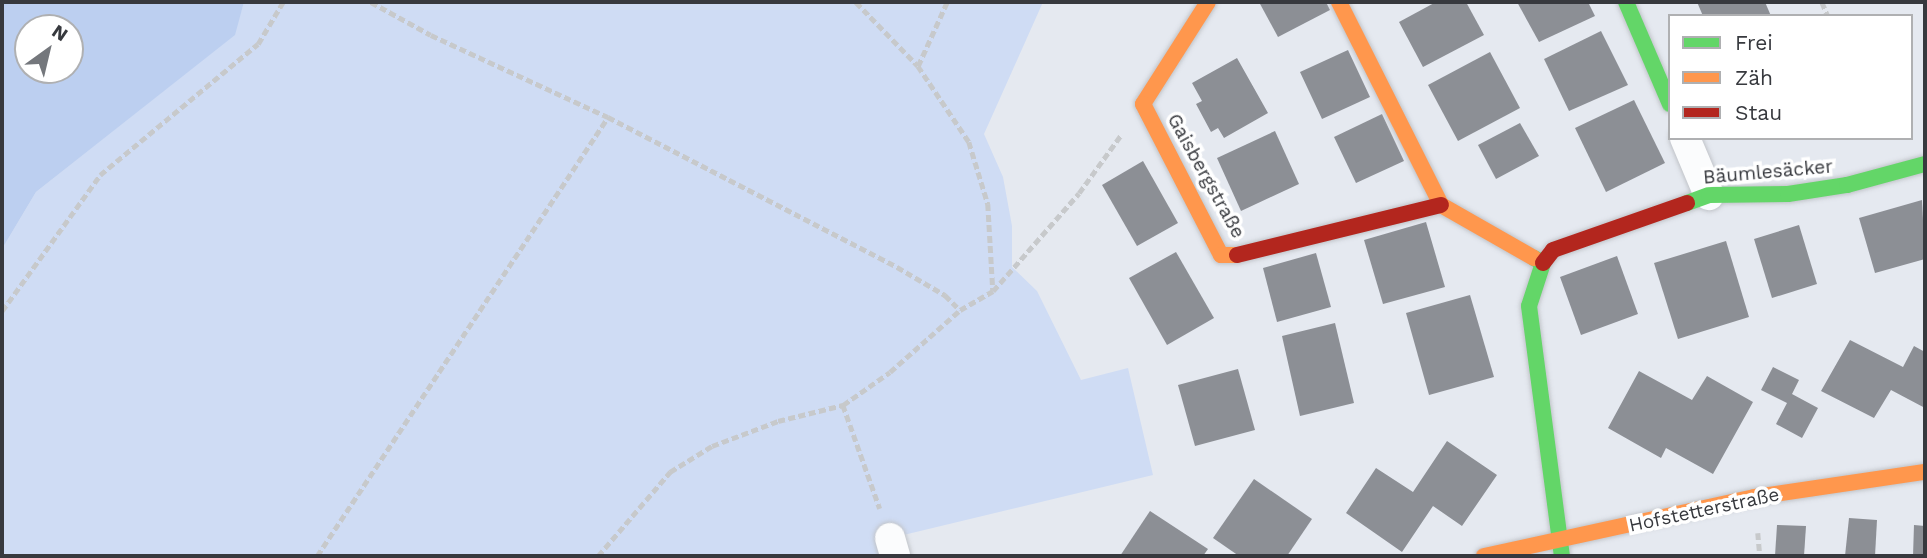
<!DOCTYPE html>
<meta charset="utf-8">
<style>
body{margin:0}
#map{position:relative;width:1927px;height:558px;overflow:hidden;background:#e5e9f0;font-family:"Work Sans",sans-serif}
div>[style]{position:absolute}
.green>*{inset:0;background:#cfdcf4}
.forest>*{inset:0;background:#bccff0}
.building>*{inset:0;background:#8c8f95}
.path>*{height:4.5px;margin-top:-2.25px;transform-origin:0;background:repeating-linear-gradient(90deg,#c7c9cb 0 7px,transparent 0 10.5px)}
.roads{filter:drop-shadow(0 0 2px #c1c4c9) drop-shadow(0 0 2px #c1c4c9)}
.street>*{height:30px;margin:-15px;padding:0 15px;transform-origin:15px;border-radius:15px;background:#fbfcfd}
.fast>*{height:16px;margin:-8px;padding:0 8px;transform-origin:8px;border-radius:8px;background:#63d668}
.slow>*{height:16px;margin:-8px;padding:0 8px;transform-origin:8px;border-radius:8px;background:#ff974d}
.jam>*{height:16px;margin:-8px;padding:0 8px;transform-origin:8px;border-radius:8px;background:#b3261e}
span{translate:-50% -50%;white-space:nowrap;text-align:center;line-height:1.15;-webkit-text-stroke:7px #fff;paint-order:stroke}
.street-label{font-size:19px;color:#37393e}
.frame{position:absolute;inset:0;border:4px solid #37393e;pointer-events:none}
.legend{position:absolute;left:1668px;top:14px;width:245px;height:126px;box-sizing:border-box;background:#fff;border:2px solid #afb0b2;margin:0;padding:9px 12px;list-style:none;font-size:21px;color:#37393e}
.legend li{display:flex;align-items:center;gap:14px;height:35px}
.legend b{width:35px;border:2px solid #afb0b2}
.north{position:absolute;left:14px;top:14px;width:70px;height:70px;box-sizing:border-box;background:#fff;border:2px solid #afb0b2;border-radius:50%;rotate:34deg;font-size:19px;font-weight:700;line-height:28px;text-align:center;color:#37393e}
.north::after{content:'';display:block;margin:auto;width:24px;height:32px;background:#74777c;clip-path:polygon(50% 0,100% 100%,50% 72%,0 100%)}
</style>
<div id="map">
<div class="green">
<div style="clip-path:polygon(244px 2px,1043px 2px,984px 134px,1003px 177px,1012px 226px,1012px 267px,1037px 291px,1081px 380px,1128px 368px,1153px 475px,891px 538px,895px 556px,2px 556px,2px 249px,36px 192px,234px 35px)"></div>
</div>
<div class="forest">
<div style="clip-path:polygon(evenodd,2px 2px,244px 2px,235px 35px,36px 192px,2px 249px,2px 2px,28px 28px,70px 28px,70px 70px,28px 70px,28px 28px)"></div>
</div>
<div class="building">
<div style="clip-path:polygon(1259px 2px,1326px 2px,1330px 10px,1278px 37px)"></div>
<div style="clip-path:polygon(1436px 2px,1466px 2px,1484px 35px,1423px 67px,1399px 22px)"></div>
<div style="clip-path:polygon(1517px 2px,1588px 2px,1595px 16px,1539px 42px)"></div>
<div style="clip-path:polygon(1697px 2px,1765px 2px,1771px 16px,1703px 16px)"></div>
<div style="clip-path:polygon(1601px 31px,1628px 85px,1569px 111px,1544px 59px)"></div>
<div style="clip-path:polygon(1348px 50px,1370px 97px,1322px 119px,1300px 72px)"></div>
<div style="clip-path:polygon(1490px 52px,1520px 108px,1458px 141px,1428px 85px)"></div>
<div style="clip-path:polygon(1237px 58px,1268px 113px,1224px 138px,1218px 128px,1211px 132px,1196px 104px,1202px 101px,1192px 83px)"></div>
<div style="clip-path:polygon(1634px 100px,1665px 163px,1606px 192px,1575px 128px)"></div>
<div style="clip-path:polygon(1382px 114px,1404px 161px,1356px 183px,1334px 137px)"></div>
<div style="clip-path:polygon(1520px 123px,1539px 156px,1496px 179px,1478px 145px)"></div>
<div style="clip-path:polygon(1275px 131px,1299px 184px,1241px 211px,1217px 158px)"></div>
<div style="clip-path:polygon(1143px 161px,1178px 223px,1137px 246px,1102px 185px)"></div>
<div style="clip-path:polygon(1922px 200px,1925px 259px,1875px 273px,1859px 218px)"></div>
<div style="clip-path:polygon(1426px 222px,1445px 287px,1383px 304px,1364px 240px)"></div>
<div style="clip-path:polygon(1799px 225px,1817px 284px,1772px 298px,1754px 239px)"></div>
<div style="clip-path:polygon(1726px 241px,1749px 317px,1678px 339px,1654px 263px)"></div>
<div style="clip-path:polygon(1176px 252px,1214px 318px,1167px 345px,1129px 278px)"></div>
<div style="clip-path:polygon(1316px 253px,1331px 307px,1277px 322px,1263px 268px)"></div>
<div style="clip-path:polygon(1617px 256px,1638px 314px,1581px 335px,1560px 277px)"></div>
<div style="clip-path:polygon(1470px 295px,1494px 377px,1429px 395px,1406px 313px)"></div>
<div style="clip-path:polygon(1335px 323px,1354px 403px,1300px 416px,1282px 336px)"></div>
<div style="clip-path:polygon(1850px 340px,1903px 367px,1914px 346px,1925px 352px,1925px 408px,1891px 390px,1874px 418px,1821px 391px)"></div>
<div style="clip-path:polygon(1773px 367px,1799px 380px,1792px 394px,1818px 408px,1802px 438px,1776px 424px,1787px 403px,1761px 390px)"></div>
<div style="clip-path:polygon(1238px 369px,1255px 430px,1195px 446px,1178px 385px)"></div>
<div style="clip-path:polygon(1639px 371px,1692px 400px,1707px 376px,1753px 402px,1713px 474px,1666px 448px,1661px 458px,1608px 428px)"></div>
<div style="clip-path:polygon(1447px 441px,1497px 475px,1462px 526px,1433px 506px,1402px 552px,1346px 513px,1376px 468px,1413px 492px)"></div>
<div style="clip-path:polygon(1254px 479px,1312px 519px,1287px 556px,1239px 556px,1213px 538px)"></div>
<div style="clip-path:polygon(1150px 511px,1208px 549px,1203px 556px,1120px 556px)"></div>
<div style="clip-path:polygon(1849px 518px,1877px 520px,1875px 556px,1845px 556px)"></div>
<div style="clip-path:polygon(1777px 525px,1806px 526px,1804px 556px,1775px 556px)"></div>
<div style="clip-path:polygon(1914px 525px,1925px 526px,1925px 556px,1913px 556px)"></div>
</div>
<div class="path">
<div style="left:371px;top:2px;width:68px;rotate:28.8deg"></div>
<div style="left:431px;top:35px;width:195px;rotate:24.9deg"></div>
<div style="left:608px;top:117px;width:326px;rotate:27.4deg"></div>
<div style="left:897px;top:267px;width:56px;rotate:30.3deg"></div>
<div style="left:945px;top:295px;width:21px;rotate:45deg"></div>
<div style="left:856px;top:2px;width:89px;rotate:45.9deg"></div>
<div style="left:918px;top:66px;width:92px;rotate:56.1deg"></div>
<div style="left:969px;top:142px;width:65px;rotate:73deg"></div>
<div style="left:988px;top:204px;width:86px;rotate:86.7deg"></div>
<div style="left:1822px;top:2px;width:15px;rotate:67deg"></div>
<div style="left:918px;top:66px;width:70px;rotate:-65.6deg"></div>
<div style="left:2px;top:311px;width:168px;rotate:-54.2deg"></div>
<div style="left:100px;top:175px;width:205px;rotate:-39.7deg"></div>
<div style="left:258px;top:44px;width:49px;rotate:-59.2deg"></div>
<div style="left:843px;top:405px;width:110px;rotate:70.4deg"></div>
<div style="left:1758px;top:533px;width:23px;rotate:85deg"></div>
<div style="left:317px;top:556px;width:527px;rotate:-56.46deg"></div>
<div style="left:598px;top:556px;width:111px;rotate:-49.4deg"></div>
<div style="left:670px;top:472px;width:49px;rotate:-31.8deg"></div>
<div style="left:712px;top:446px;width:71px;rotate:-20.7deg"></div>
<div style="left:778px;top:421px;width:67px;rotate:-13.8deg"></div>
<div style="left:843px;top:405px;width:57px;rotate:-35.1deg"></div>
<div style="left:890px;top:372px;width:94px;rotate:-41.5deg"></div>
<div style="left:960px;top:310px;width:38px;rotate:-30deg"></div>
<div style="left:993px;top:291px;width:130px;rotate:-48.7deg"></div>
<div style="left:1079px;top:193px;width:72px;rotate:-54.1deg"></div>
</div>
<div class="roads">
<div class="street">
<div style="left:1685px;top:138px;width:62px;rotate:67.2deg"></div>
<div style="left:890px;top:538px;width:19px;rotate:74deg"></div>
</div>
<div class="fast">
<div style="left:1626px;top:2px;width:111px;rotate:66.7deg"></div>
<div style="left:1687px;top:203px;width:23px;rotate:-20deg"></div>
<div style="left:1709px;top:195px;width:79px;rotate:-0.7deg"></div>
<div style="left:1788px;top:194px;width:60px;rotate:-8.7deg"></div>
<div style="left:1847px;top:185px;width:81px;rotate:-15.1deg"></div>
<div style="left:1534px;top:258px;width:10px;rotate:29deg"></div>
<div style="left:1543px;top:263px;width:45px;rotate:108deg"></div>
<div style="left:1529px;top:306px;width:252px;rotate:82.5deg"></div>
</div>
<div class="slow">
<div style="left:1208px;top:2px;width:121px;rotate:122.5deg"></div>
<div style="left:1143px;top:104px;width:170px;rotate:62.7deg"></div>
<div style="left:1221px;top:255px;width:16px"></div>
<div style="left:1339px;top:2px;width:227px;rotate:63.3deg"></div>
<div style="left:1441px;top:205px;width:107px;rotate:29.7deg"></div>
<div style="left:1484px;top:556px;width:277px;rotate:-12.3deg"></div>
<div style="left:1755px;top:497px;width:172px;rotate:-8.4deg"></div>
</div>
<div class="jam">
<div style="left:1237px;top:255px;width:210px;rotate:-13.8deg"></div>
<div style="left:1543px;top:263px;width:16px;rotate:-52deg"></div>
<div style="left:1553px;top:250px;width:142px;rotate:-19.3deg"></div>
</div>
</div>
<div class="street-label">
<span style="left:1768px;top:172px;rotate:-5deg">Bäumlesäcker</span>
<span style="left:1206px;top:176px;rotate:61deg">Gaisbergstraße</span>
<span style="left:1704px;top:510px;rotate:-12deg">Hofstetterstraße</span>
</div>
<div class="frame"></div>
<ul class="legend">
<li><b style="height:9px;background:#63d668"></b>Frei</li>
<li><b style="height:9px;background:#ff974d"></b>Zäh</li>
<li><b style="height:9px;background:#b3261e"></b>Stau</li>
</ul>
<div class="north">N</div>
</div>
